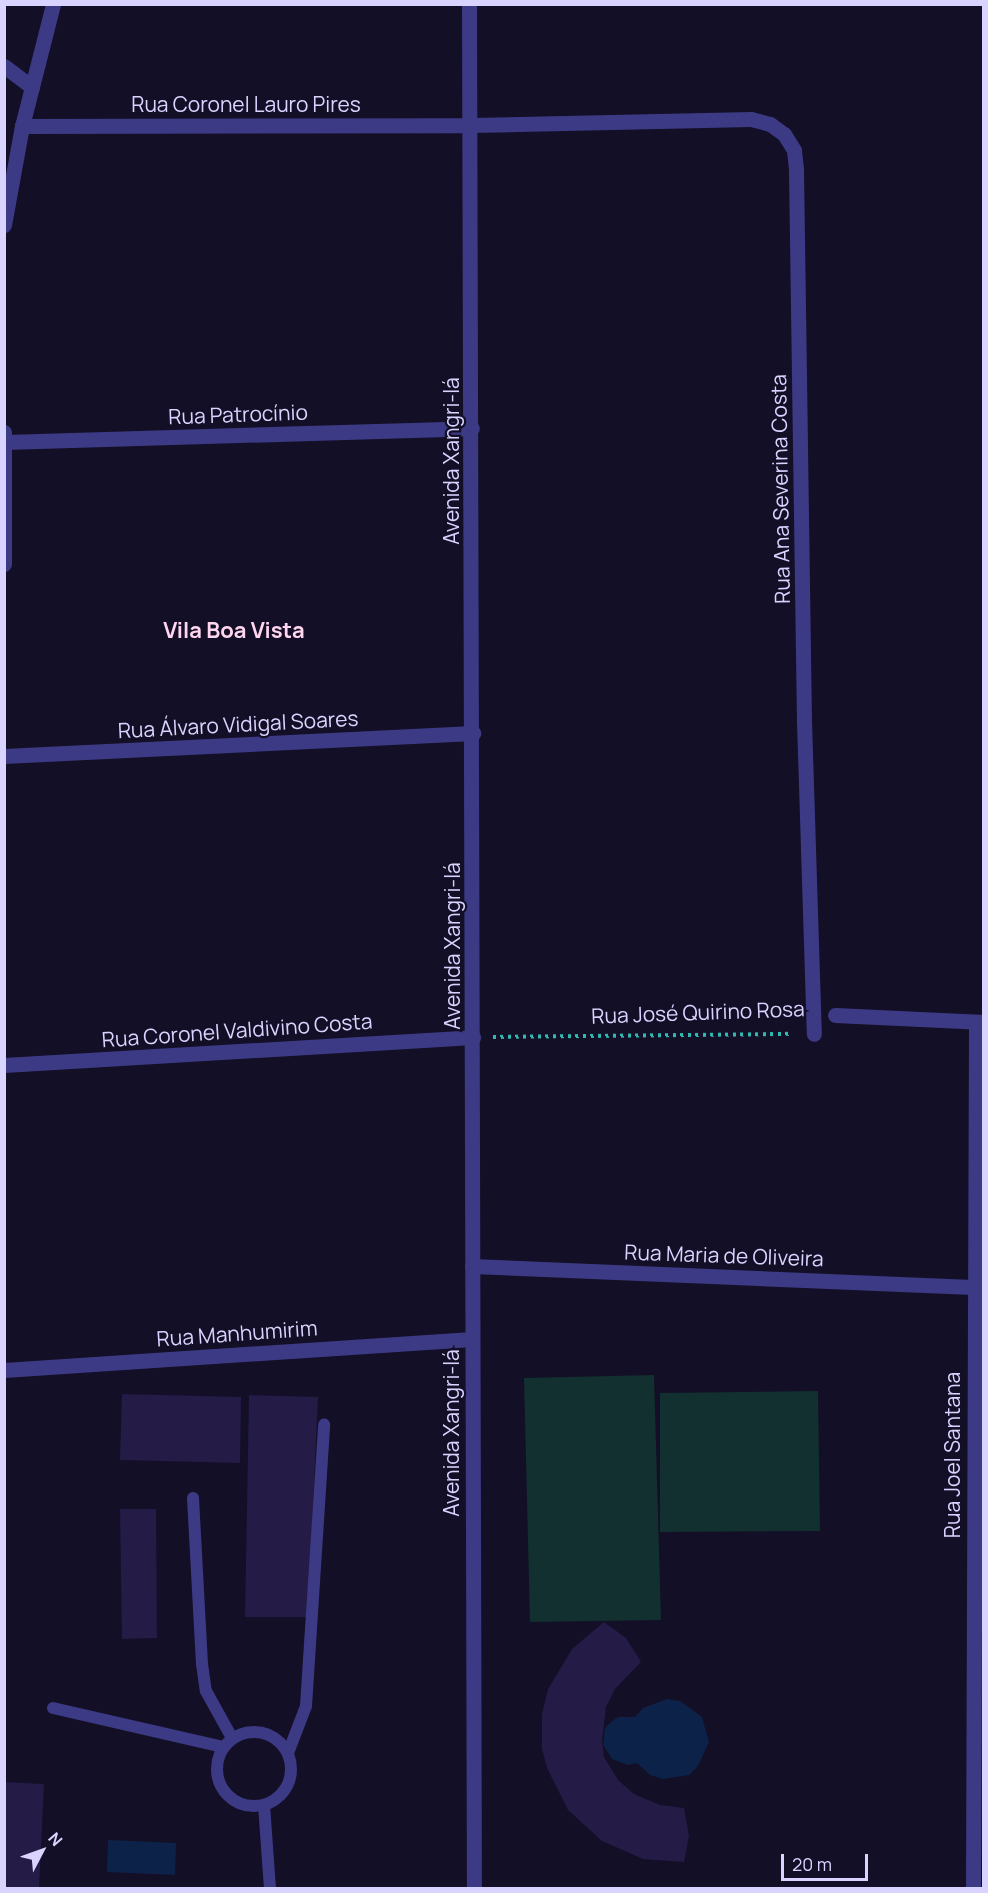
<!DOCTYPE html>
<meta charset="utf-8">
<style>
body{margin:0}
#map{position:relative;width:988px;height:1893px;overflow:hidden;background:#130f26;font-family:Manrope,sans-serif}
div>[style]{position:absolute}
.green>*{inset:0;background:#12302f}
.water>*{inset:0;background:#0c2248}
.building>*{inset:0;background:#241b47}
.path>*{height:4px;margin-top:-2px;transform-origin:0;background:repeating-linear-gradient(90deg,#2fb8b0 0 3px,transparent 0 7.5px)}
.service>*{height:12px;margin:-6px;padding:0 6px;transform-origin:6px;border-radius:6px;background:#3d3a85}
.service>.ring{margin:-6px;padding:0;box-sizing:content-box;background:none;border:12px solid #3d3a85;border-radius:50%}
.minor>*{height:15px;margin:-7.5px;padding:0 7.5px;transform-origin:7.5px;border-radius:7.5px;background:#3d3a85}
.tertiary>*{height:15px;margin:-7.5px;padding:0 7.5px;transform-origin:7.5px;border-radius:7.5px;background:#3d3a85}
span{translate:-50% -50%;white-space:nowrap;text-align:center;line-height:1.15;-webkit-text-stroke:4.5px #130f26;paint-order:stroke}
.street-label{font-size:21px;color:#d9d4ff}
.neighbourhood-label{font-size:22px;color:#ffd6f0;font-weight:700}
.frame{position:absolute;inset:0;border:6px solid #d9d4ff;pointer-events:none}
.north{position:absolute;left:12px;top:1821px;width:60px;height:60px;-webkit-text-stroke:4px #130f26;paint-order:stroke;rotate:49deg;font-size:16px;font-weight:700;line-height:24px;text-align:center;color:#d9d4ff}
.north::after{content:'';display:block;margin:auto;width:21px;height:27px;background:#d9d4ff;clip-path:polygon(50% 0,100% 100%,50% 72%,0 100%)}
.scale{position:absolute;left:781px;top:1854px;width:87px;height:27px;box-sizing:border-box;border:3px solid #d9d4ff;border-top:0;padding-left:8px;font-size:18px;line-height:21px;white-space:nowrap;color:#d9d4ff;-webkit-text-stroke:4px #130f26;paint-order:stroke}
</style>
<div id="map">
<div class="green">
<div style="clip-path:polygon(654px 1375px,661px 1620px,530px 1622px,524px 1378px)"></div>
<div style="clip-path:polygon(818px 1391px,820px 1531px,660px 1532px,660px 1393px)"></div>
</div>
<div class="water">
<div style="clip-path:polygon(667px 1699px,680px 1701px,702px 1717px,709px 1742px,698px 1766px,689px 1775px,663px 1779px,650px 1775px,637px 1763px,628px 1765px,612px 1759px,603px 1745px,605px 1728px,611px 1722px,618px 1717px,635px 1717px,643px 1708px)"></div>
<div style="clip-path:polygon(108px 1840px,176px 1843px,175px 1875px,107px 1872px)"></div>
</div>
<div class="building">
<div style="clip-path:polygon(122px 1394px,241px 1397px,240px 1463px,120px 1460px)"></div>
<div style="clip-path:polygon(249px 1395px,318px 1397px,308px 1617px,245px 1617px)"></div>
<div style="clip-path:polygon(120px 1509px,156px 1509px,157px 1638px,122px 1639px)"></div>
<div style="clip-path:polygon(604px 1622px,626px 1638px,641px 1662px,615px 1689px,606px 1707px,602px 1741px,604px 1757px,618px 1780px,634px 1794px,660px 1805px,684px 1808px,689px 1836px,684px 1862px,643px 1859px,602px 1841px,568px 1810px,547px 1768px,542px 1749px,542px 1714px,548px 1689px,572px 1649px)"></div>
<div style="clip-path:polygon(4px 1782px,44px 1784px,39px 1888px,4px 1888px)"></div>
</div>
<div class="path">
<div style="left:493px;top:1037px;width:299px;rotate:-0.6deg"></div>
</div>
<div class="service">
<div style="left:193px;top:1498px;width:166px;rotate:86.9deg"></div>
<div style="left:202px;top:1664px;width:27px;rotate:82deg"></div>
<div style="left:206px;top:1691px;width:54px;rotate:61deg"></div>
<div style="left:53px;top:1708px;width:174px;rotate:12.9deg"></div>
<div class="ring" style="left:217px;top:1732px;width:62px;height:62px"></div>
<div style="left:288px;top:1753px;width:50px;rotate:-69deg"></div>
<div style="left:306px;top:1706px;width:282px;rotate:-86.3deg"></div>
<div style="left:264px;top:1805px;width:83px;rotate:85.9deg"></div>
</div>
<div class="minor">
<div style="left:4px;top:66px;width:35px;rotate:37deg"></div>
<div style="left:22px;top:126px;width:448px;rotate:-0.1deg"></div>
<div style="left:470px;top:125px;width:281px;rotate:-1.2deg"></div>
<div style="left:751px;top:119px;width:20px;rotate:15deg"></div>
<div style="left:770px;top:124px;width:17px;rotate:36deg"></div>
<div style="left:784px;top:134px;width:19px;rotate:58deg"></div>
<div style="left:794px;top:150px;width:20px;rotate:84deg"></div>
<div style="left:796px;top:170px;width:551px;rotate:89.17deg"></div>
<div style="left:804px;top:721px;width:313px;rotate:88.2deg"></div>
<div style="left:4px;top:225px;width:101px;rotate:-79.7deg"></div>
<div style="left:22px;top:126px;width:126px;rotate:-75.7deg"></div>
<div style="left:4px;top:432px;width:132px;rotate:90deg"></div>
<div style="left:5px;top:442px;width:467px;rotate:-1.7deg"></div>
<div style="left:4px;top:756px;width:470px;rotate:-2.8deg"></div>
<div style="left:835px;top:1015px;width:149px;rotate:2.7deg"></div>
<div style="left:4px;top:1065px;width:470px;rotate:-3.4deg"></div>
<div style="left:472px;top:1266px;width:501px;rotate:2.4deg"></div>
<div style="left:4px;top:1370px;width:469px;rotate:-3.8deg"></div>
<div style="left:973px;top:1888px;width:866px;rotate:-89.8deg"></div>
</div>
<div class="tertiary">
<div style="left:469px;top:4px;width:1884px;rotate:89.85deg"></div>
</div>
<div class="street-label">
<span style="left:246px;top:104px">Rua Coronel Lauro Pires</span>
<span style="left:238px;top:414px;rotate:-2deg">Rua Patrocínio</span>
<span style="left:451px;top:461px;rotate:-90deg">Avenida Xangri-lá</span>
<span style="left:780px;top:489px;rotate:-91deg">Rua Ana Severina Costa</span>
<span style="left:238px;top:724px;rotate:-3deg">Rua Álvaro Vidigal Soares</span>
<span style="left:452px;top:946px;rotate:-90deg">Avenida Xangri-lá</span>
<span style="left:698px;top:1012px;rotate:-2deg">Rua José Quirino Rosa</span>
<span style="left:237px;top:1030px;rotate:-4deg">Rua Coronel Valdivino Costa</span>
<span style="left:724px;top:1255px;rotate:2deg">Rua Maria de Oliveira</span>
<span style="left:237px;top:1333px;rotate:-4deg">Rua Manhumirim</span>
<span style="left:451px;top:1433px;rotate:-90deg">Avenida Xangri-lá</span>
<span style="left:952px;top:1455px;rotate:-90deg">Rua Joel Santana</span>
</div>
<div class="neighbourhood-label">
<span style="left:234px;top:631px">Vila Boa Vista</span>
</div>
<div class="frame"></div>
<div class="north">N</div>
<div class="scale">20 m</div>
</div>
